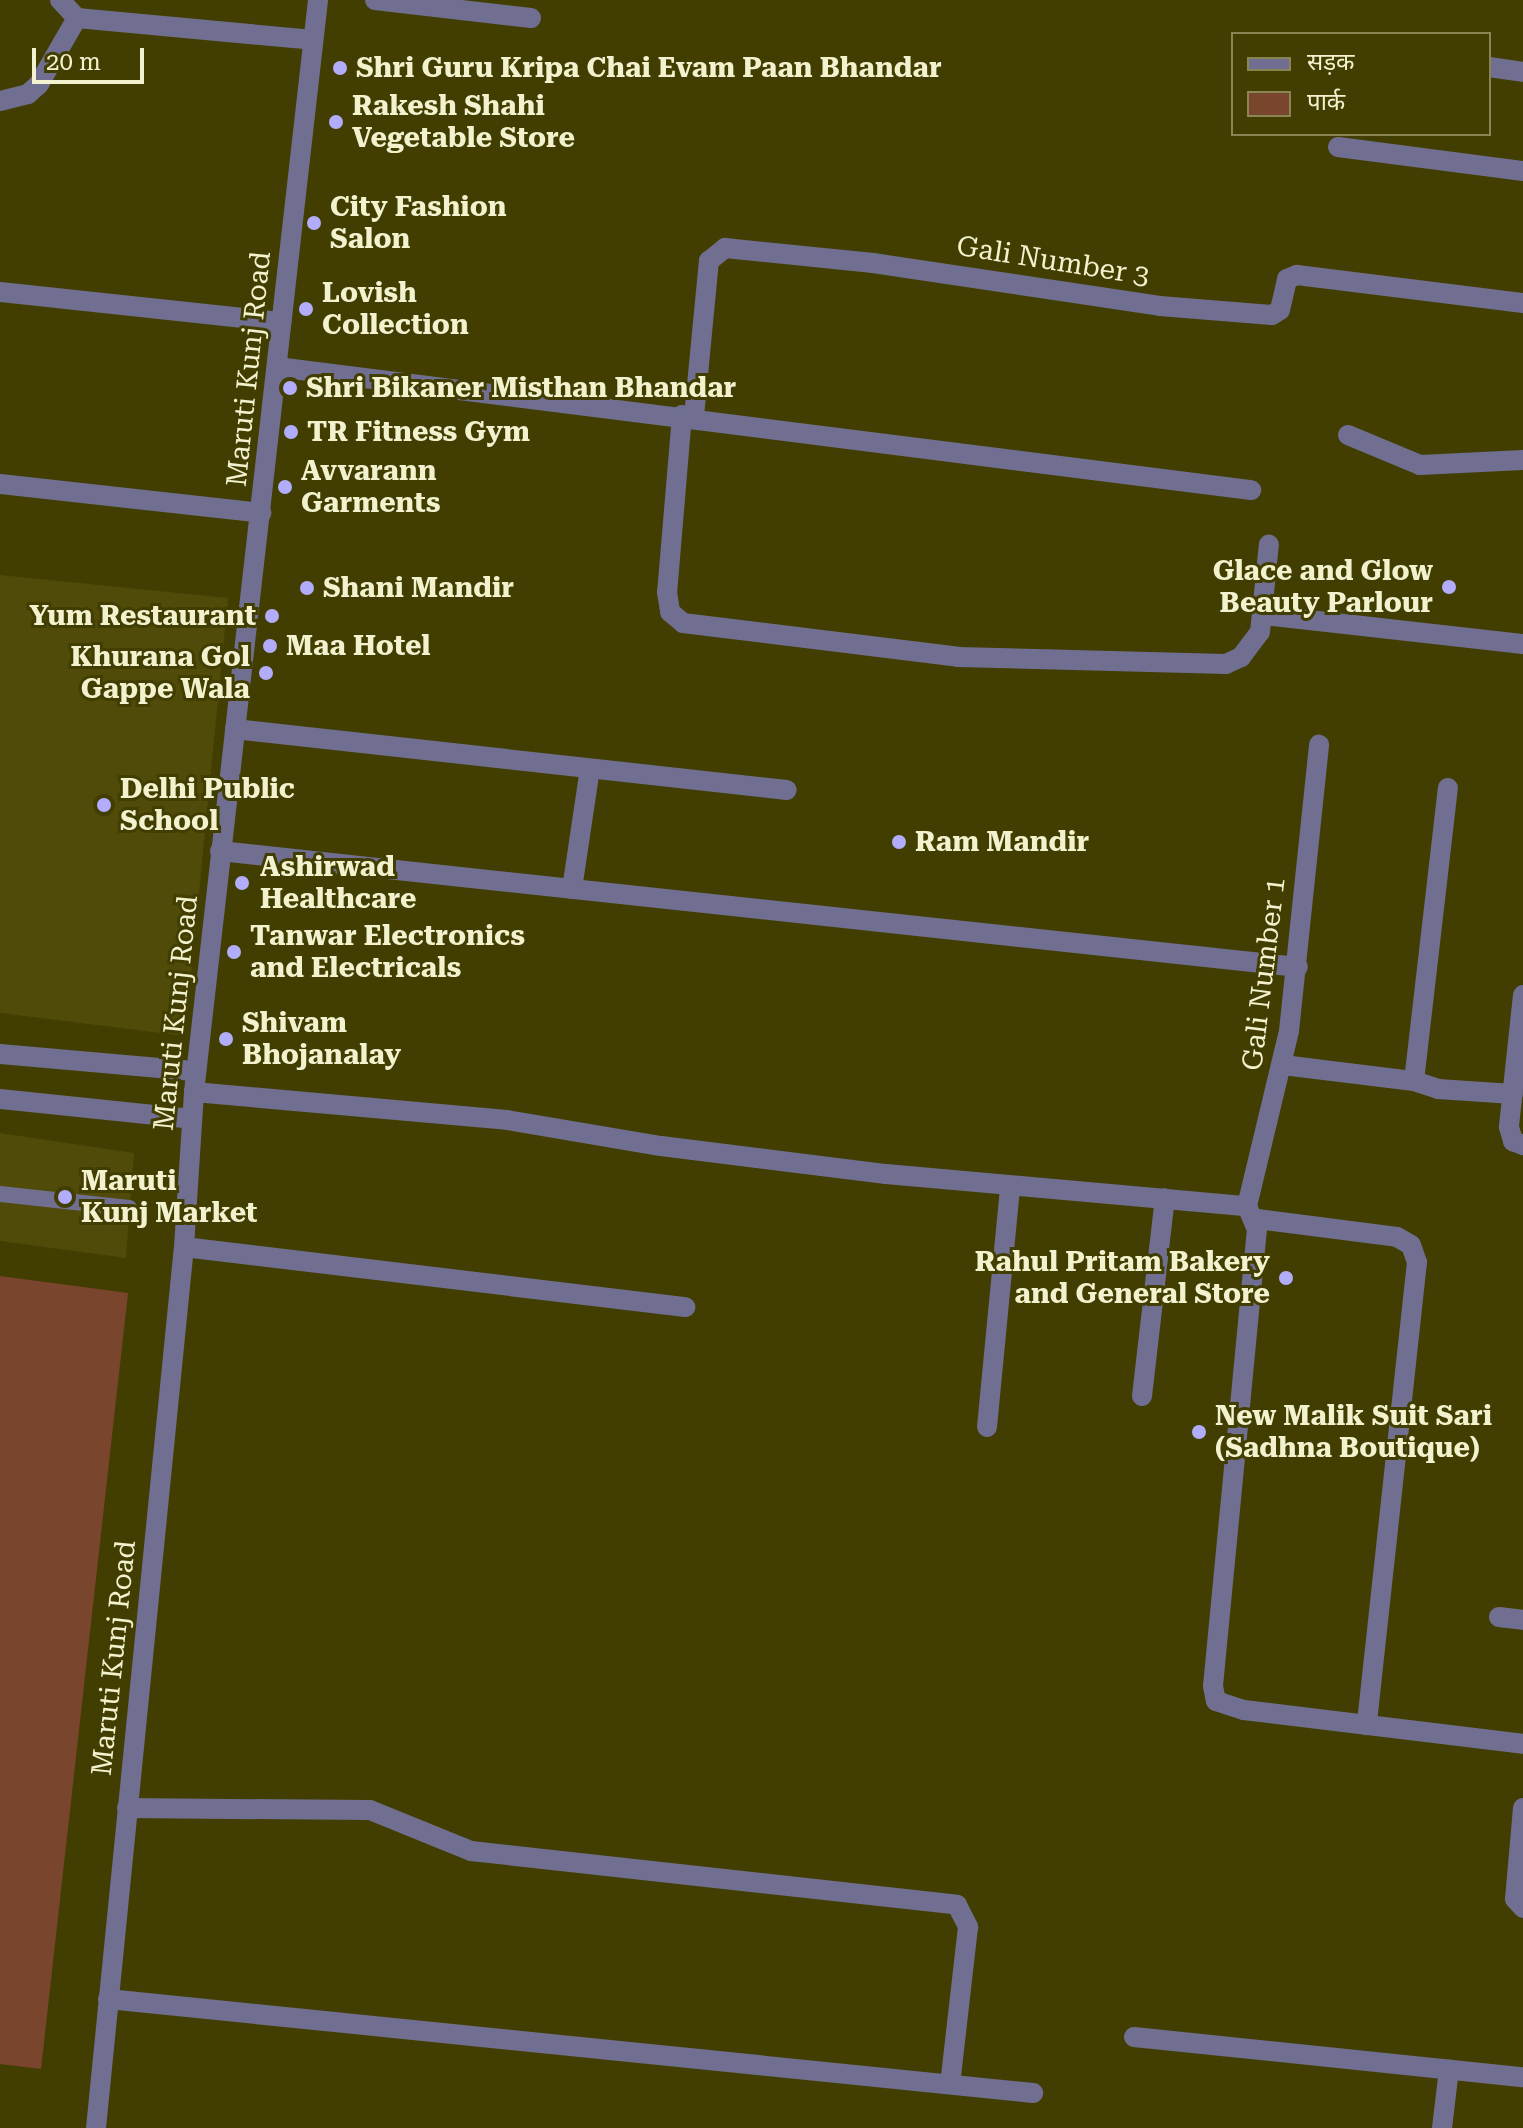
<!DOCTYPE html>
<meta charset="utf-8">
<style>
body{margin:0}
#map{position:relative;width:1523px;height:2128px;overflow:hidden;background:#423e02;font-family:"Roboto Serif","Noto Sans Devanagari",serif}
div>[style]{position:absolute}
.built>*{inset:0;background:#504b08}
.green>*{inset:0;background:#79452d}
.lane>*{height:16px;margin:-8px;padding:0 8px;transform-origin:8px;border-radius:8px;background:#706f91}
.street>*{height:20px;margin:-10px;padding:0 10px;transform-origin:10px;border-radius:10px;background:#706f91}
.dots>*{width:22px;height:22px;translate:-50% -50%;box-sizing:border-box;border:4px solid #423e02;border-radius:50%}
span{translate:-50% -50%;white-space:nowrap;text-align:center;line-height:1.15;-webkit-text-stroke:6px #423e02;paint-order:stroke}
.poi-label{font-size:28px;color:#f3f2cf;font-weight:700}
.left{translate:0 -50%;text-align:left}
.right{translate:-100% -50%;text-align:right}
.street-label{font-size:28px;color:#f3f2cf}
.legend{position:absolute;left:1231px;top:32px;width:260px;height:104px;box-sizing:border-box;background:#423e02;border:2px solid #898654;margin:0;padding:10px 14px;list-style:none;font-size:24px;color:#f3f2cf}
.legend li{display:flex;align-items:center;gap:16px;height:40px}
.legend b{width:40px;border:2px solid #898654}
.scale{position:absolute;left:32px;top:48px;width:112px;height:36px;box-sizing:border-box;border:4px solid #f3f2cf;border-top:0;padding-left:10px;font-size:24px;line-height:28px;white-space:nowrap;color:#f3f2cf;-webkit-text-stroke:6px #423e02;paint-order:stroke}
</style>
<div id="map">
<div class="built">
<div style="clip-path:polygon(0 575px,228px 598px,185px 1036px,0 1013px)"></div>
<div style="clip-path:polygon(0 1133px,134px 1153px,126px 1258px,0 1241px)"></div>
</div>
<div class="green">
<div style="clip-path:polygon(0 1276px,128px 1293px,41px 2069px,0 2064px)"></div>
</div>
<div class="lane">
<div style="left:0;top:1194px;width:130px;rotate:6.2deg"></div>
</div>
<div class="street">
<div style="left:60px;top:0;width:25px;rotate:47deg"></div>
<div style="left:77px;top:18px;width:237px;rotate:5.3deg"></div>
<div style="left:375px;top:0;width:157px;rotate:6.6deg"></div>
<div style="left:1489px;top:67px;width:34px;rotate:8deg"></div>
<div style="left:0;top:101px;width:29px;rotate:-14deg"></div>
<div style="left:28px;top:94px;width:15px;rotate:-42deg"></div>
<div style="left:39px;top:84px;width:76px;rotate:-60.1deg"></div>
<div style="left:1338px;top:147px;width:187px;rotate:7.4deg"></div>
<div style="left:0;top:292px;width:283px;rotate:6.1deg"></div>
<div style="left:277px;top:367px;width:982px;rotate:7.2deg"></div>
<div style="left:682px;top:415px;width:178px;rotate:94.8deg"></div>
<div style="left:667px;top:592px;width:20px;rotate:81deg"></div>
<div style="left:670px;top:612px;width:17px;rotate:40deg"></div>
<div style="left:683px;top:623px;width:277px;rotate:7deg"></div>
<div style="left:958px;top:657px;width:268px;rotate:1.5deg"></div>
<div style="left:1226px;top:664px;width:17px;rotate:-25deg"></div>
<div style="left:1241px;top:657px;width:31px;rotate:-53deg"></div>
<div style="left:1260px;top:632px;width:88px;rotate:-84.2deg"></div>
<div style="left:694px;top:416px;width:156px;rotate:-84.5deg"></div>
<div style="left:709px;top:261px;width:21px;rotate:-39deg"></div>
<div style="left:725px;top:248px;width:149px;rotate:5.8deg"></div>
<div style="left:873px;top:263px;width:290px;rotate:8.5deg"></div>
<div style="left:1160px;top:306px;width:112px;rotate:4.6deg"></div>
<div style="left:1272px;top:315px;width:9px;rotate:-32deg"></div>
<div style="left:1280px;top:310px;width:32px;rotate:-77deg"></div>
<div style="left:1287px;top:279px;width:11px;rotate:-22deg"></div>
<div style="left:1297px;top:275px;width:228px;rotate:7.1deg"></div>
<div style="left:1348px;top:435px;width:78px;rotate:22.6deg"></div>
<div style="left:1420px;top:465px;width:103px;rotate:-2.8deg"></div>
<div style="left:0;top:484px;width:263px;rotate:6.3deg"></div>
<div style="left:1264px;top:615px;width:261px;rotate:6.4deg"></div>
<div style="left:235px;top:729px;width:555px;rotate:6.31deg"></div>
<div style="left:220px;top:851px;width:1084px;rotate:6.14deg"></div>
<div style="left:572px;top:889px;width:121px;rotate:-81.5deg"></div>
<div style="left:1523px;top:995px;width:133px;rotate:96.1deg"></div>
<div style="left:1509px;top:1127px;width:15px;rotate:74deg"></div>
<div style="left:1513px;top:1141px;width:11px;rotate:22deg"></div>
<div style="left:0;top:1054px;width:197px;rotate:5deg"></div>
<div style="left:1283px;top:1065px;width:132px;rotate:7deg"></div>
<div style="left:1414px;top:1081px;width:295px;rotate:-83.4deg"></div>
<div style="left:1414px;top:1081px;width:25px;rotate:18deg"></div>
<div style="left:1438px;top:1089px;width:75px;rotate:3.8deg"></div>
<div style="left:194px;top:1092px;width:314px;rotate:5.1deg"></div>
<div style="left:507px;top:1120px;width:156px;rotate:9.6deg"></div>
<div style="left:661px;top:1146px;width:227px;rotate:7.1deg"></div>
<div style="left:886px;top:1174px;width:362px;rotate:5.1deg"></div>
<div style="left:1247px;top:1206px;width:25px;rotate:67deg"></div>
<div style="left:1257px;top:1229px;width:459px;rotate:95.5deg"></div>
<div style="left:1213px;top:1686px;width:15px;rotate:79deg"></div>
<div style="left:1216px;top:1701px;width:29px;rotate:18deg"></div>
<div style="left:1244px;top:1710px;width:281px;rotate:6.9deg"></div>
<div style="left:0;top:1099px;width:193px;rotate:5.9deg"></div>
<div style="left:1247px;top:1206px;width:180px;rotate:-76.5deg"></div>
<div style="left:1289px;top:1031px;width:288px;rotate:-84deg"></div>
<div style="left:1257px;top:1219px;width:141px;rotate:7.3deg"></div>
<div style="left:1397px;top:1237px;width:16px;rotate:30deg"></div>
<div style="left:1411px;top:1245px;width:18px;rotate:71deg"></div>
<div style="left:1417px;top:1262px;width:466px;rotate:96.2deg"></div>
<div style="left:184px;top:1247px;width:505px;rotate:6.83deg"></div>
<div style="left:1142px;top:1396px;width:199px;rotate:-83.4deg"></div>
<div style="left:987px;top:1427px;width:242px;rotate:-84.5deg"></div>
<div style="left:1499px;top:1617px;width:24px;rotate:7deg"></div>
<div style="left:127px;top:1808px;width:243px;rotate:0.5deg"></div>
<div style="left:370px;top:1810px;width:109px;rotate:22.1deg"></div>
<div style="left:471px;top:1851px;width:489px;rotate:6.3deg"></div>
<div style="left:957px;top:1905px;width:25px;rotate:63deg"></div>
<div style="left:968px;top:1927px;width:158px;rotate:96.5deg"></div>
<div style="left:1523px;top:1808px;width:91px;rotate:95deg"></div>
<div style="left:1515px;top:1899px;width:12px;rotate:48deg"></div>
<div style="left:108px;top:1999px;width:930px;rotate:5.8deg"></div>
<div style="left:1134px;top:2037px;width:391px;rotate:5.9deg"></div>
<div style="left:96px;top:2128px;width:885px;rotate:-84.3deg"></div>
<div style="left:184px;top:1247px;width:155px;rotate:-86.3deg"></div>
<div style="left:194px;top:1092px;width:1099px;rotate:-83.52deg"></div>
<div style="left:1442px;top:2128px;width:59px;rotate:-83.2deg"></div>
</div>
<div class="dots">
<div style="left:340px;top:68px;background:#b1adfa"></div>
<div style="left:336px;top:122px;background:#b1adfa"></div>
<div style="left:314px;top:223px;background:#b1adfa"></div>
<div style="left:306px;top:309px;background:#b1adfa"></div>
<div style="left:290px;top:388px;background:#b1adfa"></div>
<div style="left:291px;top:432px;background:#b1adfa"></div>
<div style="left:285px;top:487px;background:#b1adfa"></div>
<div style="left:1449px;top:587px;background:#b1adfa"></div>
<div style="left:307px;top:588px;background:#b1adfa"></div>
<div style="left:272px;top:616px;background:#b1adfa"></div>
<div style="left:270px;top:646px;background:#b1adfa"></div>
<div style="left:266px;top:673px;background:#b1adfa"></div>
<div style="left:104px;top:805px;background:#b1adfa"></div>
<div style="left:899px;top:842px;background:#b1adfa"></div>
<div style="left:242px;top:883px;background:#b1adfa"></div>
<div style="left:234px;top:952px;background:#b1adfa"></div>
<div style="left:226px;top:1039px;background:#b1adfa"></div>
<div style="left:65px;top:1197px;background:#b1adfa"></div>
<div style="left:1286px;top:1278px;background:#b1adfa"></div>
<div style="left:1199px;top:1432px;background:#b1adfa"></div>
</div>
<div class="poi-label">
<span class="left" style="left:356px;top:68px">Shri Guru Kripa Chai Evam Paan Bhandar</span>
<span class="left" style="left:352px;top:122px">Rakesh Shahi<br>Vegetable Store</span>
<span class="left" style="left:330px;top:223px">City Fashion<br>Salon</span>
<span class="left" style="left:322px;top:309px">Lovish<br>Collection</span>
<span class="left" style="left:306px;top:388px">Shri Bikaner Misthan Bhandar</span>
<span class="left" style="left:307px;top:432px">TR Fitness Gym</span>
<span class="left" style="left:301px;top:487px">Avvarann<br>Garments</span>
<span class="right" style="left:1433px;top:587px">Glace and Glow<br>Beauty Parlour</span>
<span class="left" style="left:323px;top:588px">Shani Mandir</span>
<span class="right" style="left:256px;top:616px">Yum Restaurant</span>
<span class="left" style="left:286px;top:646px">Maa Hotel</span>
<span class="right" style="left:250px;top:673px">Khurana Gol<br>Gappe Wala</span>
<span class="left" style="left:120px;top:805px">Delhi Public<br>School</span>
<span class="left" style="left:915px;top:842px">Ram Mandir</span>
<span class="left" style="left:260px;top:883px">Ashirwad<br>Healthcare</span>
<span class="left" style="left:250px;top:952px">Tanwar Electronics<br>and Electricals</span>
<span class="left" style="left:242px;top:1039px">Shivam<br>Bhojanalay</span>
<span class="left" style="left:81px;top:1197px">Maruti<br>Kunj Market</span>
<span class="right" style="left:1270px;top:1278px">Rahul Pritam Bakery<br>and General Store</span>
<span class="left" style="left:1215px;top:1432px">New Malik Suit Sari<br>(Sadhna Boutique)</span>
</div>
<div class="street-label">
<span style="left:1053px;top:261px;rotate:9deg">Gali Number 3</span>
<span style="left:249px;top:369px;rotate:-84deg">Maruti Kunj Road</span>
<span style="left:1264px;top:974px;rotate:-83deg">Gali Number 1</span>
<span style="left:176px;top:1013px;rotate:-84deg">Maruti Kunj Road</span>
<span style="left:114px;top:1658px;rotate:-84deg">Maruti Kunj Road</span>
</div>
<ul class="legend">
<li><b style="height:10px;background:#706f91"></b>सड़क</li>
<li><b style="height:22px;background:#79452d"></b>पार्क</li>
</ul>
<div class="scale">20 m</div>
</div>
